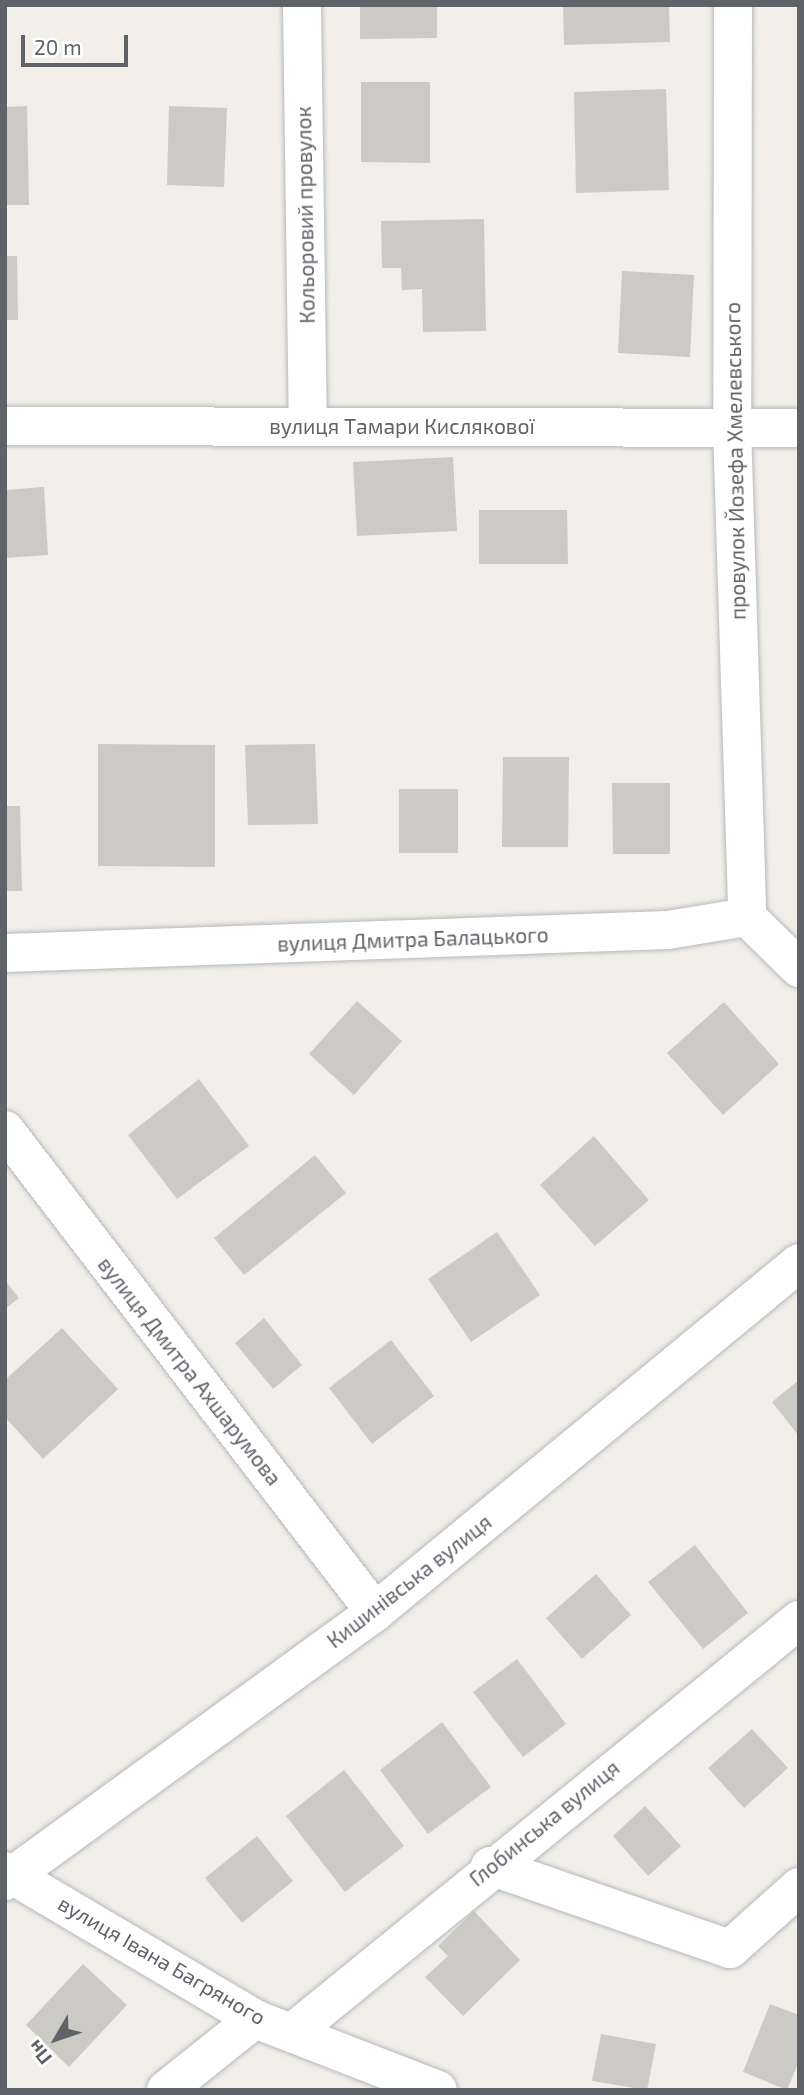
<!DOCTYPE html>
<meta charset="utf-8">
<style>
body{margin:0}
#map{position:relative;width:804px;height:2095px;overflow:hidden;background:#f1efe8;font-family:"Exo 2",sans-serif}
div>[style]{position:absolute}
.building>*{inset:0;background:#cccac5}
.roads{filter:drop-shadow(0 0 2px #b5b8bc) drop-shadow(0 0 2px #b5b8bc)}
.minor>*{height:38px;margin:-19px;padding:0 19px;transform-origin:19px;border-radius:19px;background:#fff}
span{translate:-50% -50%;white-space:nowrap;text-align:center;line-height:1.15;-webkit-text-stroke:6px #fff;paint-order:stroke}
.street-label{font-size:21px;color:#5f6368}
.frame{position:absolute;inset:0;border:7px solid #5f6368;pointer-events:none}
.north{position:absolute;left:21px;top:2004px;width:70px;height:70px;-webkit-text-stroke:5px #fff;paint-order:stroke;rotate:231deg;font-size:19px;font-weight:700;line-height:28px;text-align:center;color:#5f6368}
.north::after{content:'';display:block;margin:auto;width:24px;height:32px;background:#5f6368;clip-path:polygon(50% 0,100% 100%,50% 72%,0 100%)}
.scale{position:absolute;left:21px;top:35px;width:107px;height:32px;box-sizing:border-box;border:4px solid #5f6368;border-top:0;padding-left:9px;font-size:21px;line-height:24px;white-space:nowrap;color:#5f6368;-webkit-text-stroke:5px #fff;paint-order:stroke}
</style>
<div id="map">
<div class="building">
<div style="clip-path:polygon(360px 5px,437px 5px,437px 38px,360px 39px)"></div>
<div style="clip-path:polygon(563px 5px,669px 5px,670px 42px,564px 45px)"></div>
<div style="clip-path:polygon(361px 82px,430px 82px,430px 163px,361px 162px)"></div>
<div style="clip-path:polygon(666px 89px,669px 190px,576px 193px,574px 92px)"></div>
<div style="clip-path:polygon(27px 106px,29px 205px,5px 205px,5px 107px)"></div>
<div style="clip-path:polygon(169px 106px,227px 108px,224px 187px,167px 185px)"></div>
<div style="clip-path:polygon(484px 219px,486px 331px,423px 332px,422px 289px,402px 290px,401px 268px,382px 268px,381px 221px)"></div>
<div style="clip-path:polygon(5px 256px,17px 256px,18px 320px,5px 320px)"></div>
<div style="clip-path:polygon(622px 271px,694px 275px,690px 357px,618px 353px)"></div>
<div style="clip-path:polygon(453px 457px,457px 531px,357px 536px,353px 462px)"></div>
<div style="clip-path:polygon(44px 487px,48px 555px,5px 558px,5px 490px)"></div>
<div style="clip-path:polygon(479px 510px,567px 510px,568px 564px,479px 564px)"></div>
<div style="clip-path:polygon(98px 744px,215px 745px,215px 867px,98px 866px)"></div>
<div style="clip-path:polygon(315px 744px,318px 824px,248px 825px,245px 745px)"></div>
<div style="clip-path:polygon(503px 757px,569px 757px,568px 847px,502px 847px)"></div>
<div style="clip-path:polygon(612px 783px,670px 783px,670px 854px,613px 854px)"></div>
<div style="clip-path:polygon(399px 789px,458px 789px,458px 853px,399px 853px)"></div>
<div style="clip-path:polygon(5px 806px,20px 806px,22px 891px,5px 891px)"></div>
<div style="clip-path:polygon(357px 1001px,402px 1041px,354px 1095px,309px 1054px)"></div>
<div style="clip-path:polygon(724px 1002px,779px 1064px,723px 1115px,667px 1053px)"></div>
<div style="clip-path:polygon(199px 1079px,249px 1146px,177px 1199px,128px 1135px)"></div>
<div style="clip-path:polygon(594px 1136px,649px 1200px,595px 1246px,540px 1185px)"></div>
<div style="clip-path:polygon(315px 1155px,346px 1193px,244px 1275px,214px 1238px)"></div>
<div style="clip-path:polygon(497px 1232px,540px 1295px,471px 1342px,428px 1279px)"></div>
<div style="clip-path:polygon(5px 1280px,19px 1298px,5px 1309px)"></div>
<div style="clip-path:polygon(264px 1318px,302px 1365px,273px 1389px,235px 1343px)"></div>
<div style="clip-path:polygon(62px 1328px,118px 1389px,43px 1459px,5px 1417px,5px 1380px)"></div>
<div style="clip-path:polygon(391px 1340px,434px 1396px,372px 1444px,329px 1388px)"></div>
<div style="clip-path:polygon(799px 1380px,799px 1436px,772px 1402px)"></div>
<div style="clip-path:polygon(695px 1545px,748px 1613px,703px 1649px,648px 1582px)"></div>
<div style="clip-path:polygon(596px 1574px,631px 1615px,582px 1659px,546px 1618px)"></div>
<div style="clip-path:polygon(517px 1659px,566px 1724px,523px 1757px,473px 1692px)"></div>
<div style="clip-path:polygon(442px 1722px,491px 1787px,428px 1834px,380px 1770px)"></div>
<div style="clip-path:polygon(752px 1729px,788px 1768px,744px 1808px,708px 1768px)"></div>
<div style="clip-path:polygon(344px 1770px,404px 1846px,345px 1892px,286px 1816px)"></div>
<div style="clip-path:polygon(645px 1806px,681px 1846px,648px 1876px,613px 1836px)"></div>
<div style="clip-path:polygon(257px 1836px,293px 1881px,242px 1923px,205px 1878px)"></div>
<div style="clip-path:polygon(474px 1911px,520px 1960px,463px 2016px,425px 1977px,448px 1956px,438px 1946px)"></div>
<div style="clip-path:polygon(83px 1964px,127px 2005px,69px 2067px,26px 2025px)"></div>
<div style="clip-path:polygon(770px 2004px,799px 2015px,799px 2061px,787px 2090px,743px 2072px)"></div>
<div style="clip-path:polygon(601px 2034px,656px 2044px,647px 2090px,592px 2081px)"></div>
</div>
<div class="roads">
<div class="minor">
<div style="left:302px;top:5px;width:420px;rotate:89.2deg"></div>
<div style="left:733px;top:5px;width:422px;rotate:90.1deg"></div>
<div style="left:732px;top:427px;width:490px;rotate:88.2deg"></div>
<div style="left:5px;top:426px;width:794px;rotate:0.14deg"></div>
<div style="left:5px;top:953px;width:663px;rotate:-1.99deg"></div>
<div style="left:668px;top:930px;width:80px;rotate:-9.3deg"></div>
<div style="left:747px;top:917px;width:73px;rotate:44.4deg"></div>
<div style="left:5px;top:1130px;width:608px;rotate:52.49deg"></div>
<div style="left:490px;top:1866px;width:254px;rotate:19.1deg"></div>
<div style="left:730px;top:1949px;width:93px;rotate:-41.9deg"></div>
<div style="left:5px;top:1871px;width:291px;rotate:30.6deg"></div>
<div style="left:255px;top:2019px;width:196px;rotate:21.2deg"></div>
<div style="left:5px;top:1881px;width:457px;rotate:-36deg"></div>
<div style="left:375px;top:1612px;width:549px;rotate:-39.46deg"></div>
<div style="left:294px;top:2031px;width:651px;rotate:-39.14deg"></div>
<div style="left:166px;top:2090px;width:114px;rotate:-38.6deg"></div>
</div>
</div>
<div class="street-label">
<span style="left:305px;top:215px;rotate:-91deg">Кольоровий провулок</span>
<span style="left:402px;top:426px">вулиця Тамари Кислякової</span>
<span style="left:735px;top:461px;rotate:-91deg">провулок Йозефа Хмелевського</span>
<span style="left:413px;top:939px;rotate:-2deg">вулиця Дмитра Балацького</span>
<span style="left:190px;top:1371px;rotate:52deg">вулиця Дмитра Ахшарумова</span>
<span style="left:409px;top:1581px;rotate:-38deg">Кишинівська вулиця</span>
<span style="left:544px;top:1823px;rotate:-39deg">Глобинська вулиця</span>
<span style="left:162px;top:1960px;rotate:30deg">вулиця Івана Багряного</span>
</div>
<div class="frame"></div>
<div class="north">Пн</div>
<div class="scale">20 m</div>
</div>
